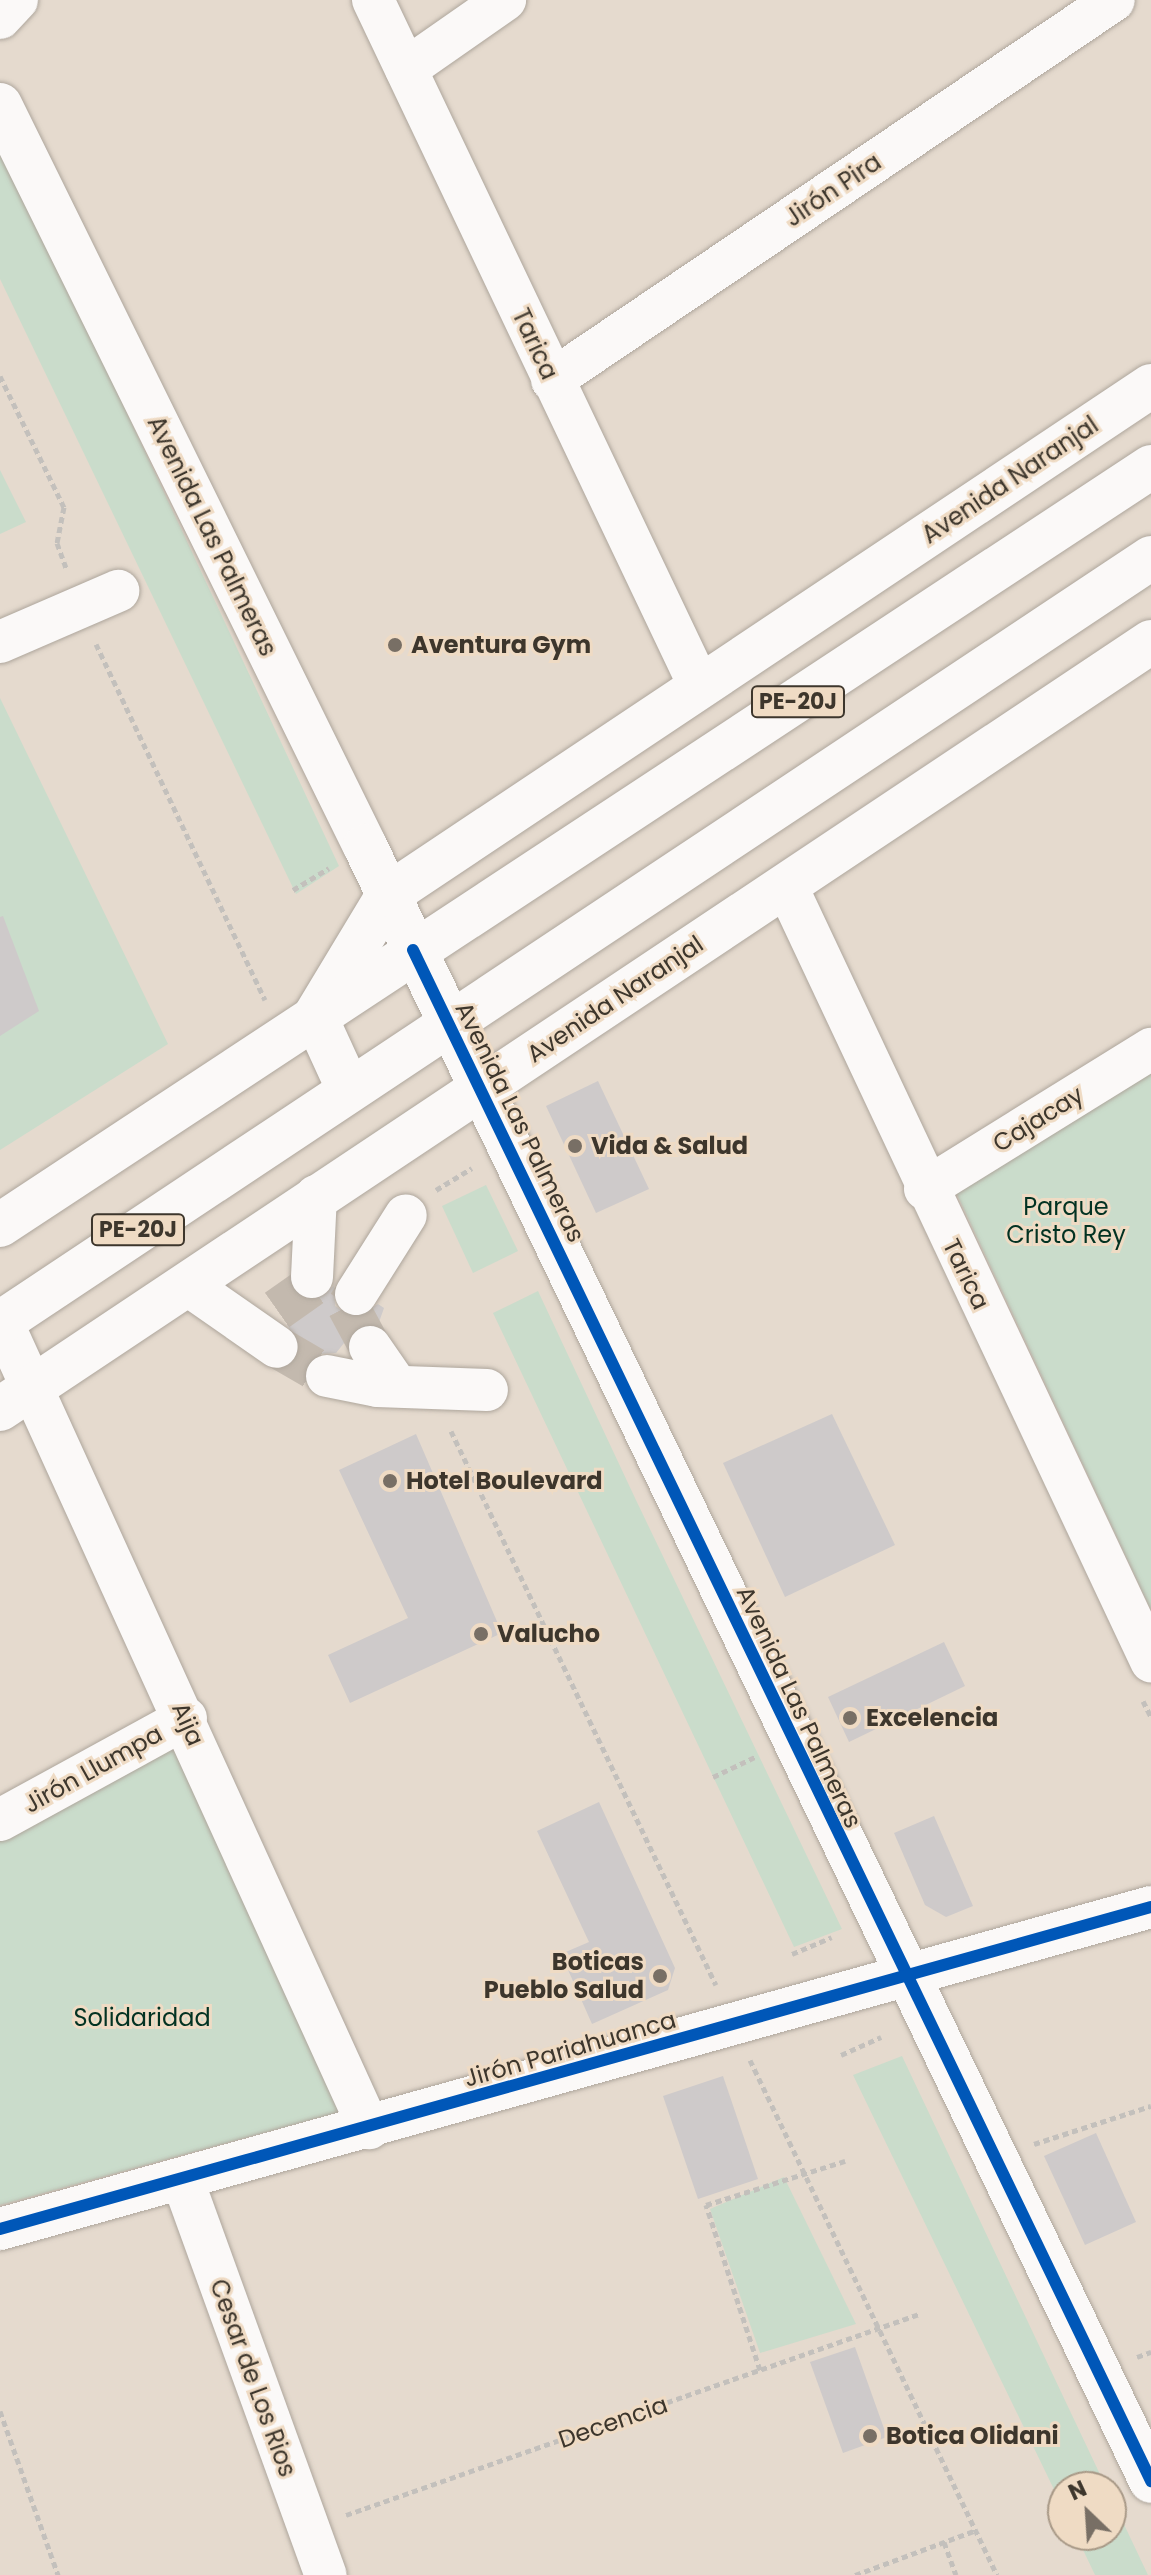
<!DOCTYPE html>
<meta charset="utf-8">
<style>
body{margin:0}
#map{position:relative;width:1151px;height:2575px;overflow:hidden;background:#e5dace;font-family:Poppins,sans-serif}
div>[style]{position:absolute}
.green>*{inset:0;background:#cadccb}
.building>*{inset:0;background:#cecaca}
.minor-tunnel>*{height:42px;margin-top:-21px;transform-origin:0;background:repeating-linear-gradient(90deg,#c3b9ae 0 42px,transparent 0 63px)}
.path>*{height:5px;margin-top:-2.5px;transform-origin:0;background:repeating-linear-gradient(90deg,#c3c0bc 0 6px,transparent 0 10px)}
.roads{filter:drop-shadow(0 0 2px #aea69c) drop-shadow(0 0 2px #aea69c)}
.minor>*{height:42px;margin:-21px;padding:0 21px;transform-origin:21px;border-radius:21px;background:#fbf9f8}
.major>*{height:44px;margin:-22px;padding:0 22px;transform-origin:22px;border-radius:22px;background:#fbf9f8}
.highway>*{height:44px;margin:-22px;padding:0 22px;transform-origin:22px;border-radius:22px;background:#fbf9f8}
.cycleway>*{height:12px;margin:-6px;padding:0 6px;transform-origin:6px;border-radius:6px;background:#0057b8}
.dots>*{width:22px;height:22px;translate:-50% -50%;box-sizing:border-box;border:4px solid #efdbc4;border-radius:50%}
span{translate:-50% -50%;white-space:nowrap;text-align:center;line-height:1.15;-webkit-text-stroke:6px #efdbc4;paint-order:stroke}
.shield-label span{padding:2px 6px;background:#efdbc4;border:2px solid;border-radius:6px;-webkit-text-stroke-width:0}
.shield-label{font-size:22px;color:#3d362c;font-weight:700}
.street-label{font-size:24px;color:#3d362c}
.poi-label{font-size:24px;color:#3d362c;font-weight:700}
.left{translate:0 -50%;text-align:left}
.right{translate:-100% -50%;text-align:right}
.park-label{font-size:24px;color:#023222}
.north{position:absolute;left:1047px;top:2471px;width:80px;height:80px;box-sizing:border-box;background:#efdbc4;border:2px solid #a89987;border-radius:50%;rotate:335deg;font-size:22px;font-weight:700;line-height:32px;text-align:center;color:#3d362c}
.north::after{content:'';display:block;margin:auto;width:28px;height:36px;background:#786f65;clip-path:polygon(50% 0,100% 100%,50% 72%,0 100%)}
</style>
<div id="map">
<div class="green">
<div style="clip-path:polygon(0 142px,339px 866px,296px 894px,0 279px)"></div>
<div style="clip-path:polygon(0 470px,26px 522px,0 534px)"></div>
<div style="clip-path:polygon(0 698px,168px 1044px,0 1150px)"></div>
<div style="clip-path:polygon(1151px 1062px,1151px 1610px,954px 1188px)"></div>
<div style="clip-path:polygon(486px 1185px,518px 1251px,473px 1273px,442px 1206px)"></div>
<div style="clip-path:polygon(538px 1291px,635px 1498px,842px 1929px,794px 1947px,493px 1313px)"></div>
<div style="clip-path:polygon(173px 1748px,343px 2111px,0 2205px,0 1834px)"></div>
<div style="clip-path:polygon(902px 2056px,1106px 2487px,1063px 2487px,1063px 2508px,853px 2075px)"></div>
<div style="clip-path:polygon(784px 2177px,856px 2324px,760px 2353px,710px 2209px)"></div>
<div style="clip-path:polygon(1111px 2497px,1148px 2575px,1095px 2575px,1076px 2535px,1111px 2535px)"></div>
</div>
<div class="building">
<div style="clip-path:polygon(3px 916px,39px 1011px,0 1036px,0 917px)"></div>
<div style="clip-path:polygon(598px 1081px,649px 1189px,596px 1213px,546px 1106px)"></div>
<div style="clip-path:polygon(289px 1281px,298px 1297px,310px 1301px,334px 1286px,335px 1306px,354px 1318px,378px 1304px,384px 1308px,378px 1325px,357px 1327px,336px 1353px,319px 1354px,304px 1369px,294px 1363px,301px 1348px,287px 1325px,291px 1317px,277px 1310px)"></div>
<div style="clip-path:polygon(832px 1414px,895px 1545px,785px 1597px,723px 1463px)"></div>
<div style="clip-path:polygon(416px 1434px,502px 1633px,350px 1703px,328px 1655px,408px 1618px,339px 1470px)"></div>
<div style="clip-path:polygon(944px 1642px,965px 1686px,849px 1742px,828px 1697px)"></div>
<div style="clip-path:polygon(599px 1802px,675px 1968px,668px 1990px,592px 2024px,561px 1954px,589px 1942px,537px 1831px)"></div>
<div style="clip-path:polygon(934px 1816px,973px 1906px,946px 1917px,925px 1905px,894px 1833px)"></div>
<div style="clip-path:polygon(723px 2076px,758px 2179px,698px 2199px,663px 2096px)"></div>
<div style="clip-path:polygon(1096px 2133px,1136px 2222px,1085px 2245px,1044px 2156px)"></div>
<div style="clip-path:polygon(855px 2347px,887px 2437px,843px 2453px,810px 2362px)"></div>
</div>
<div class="minor-tunnel">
<div style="left:356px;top:1294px;width:14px;rotate:124deg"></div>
<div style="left:348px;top:1306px;width:47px;rotate:61.8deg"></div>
<div style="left:277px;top:1310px;width:42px;rotate:-35.2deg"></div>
<div style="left:277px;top:1347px;width:58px;rotate:30.1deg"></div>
</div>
<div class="path">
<div style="left:0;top:376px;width:146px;rotate:64deg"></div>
<div style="left:64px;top:507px;width:37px;rotate:101deg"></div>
<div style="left:57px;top:543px;width:27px;rotate:70deg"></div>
<div style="left:96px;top:644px;width:394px;rotate:64.6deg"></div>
<div style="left:293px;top:890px;width:42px;rotate:-31.4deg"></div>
<div style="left:436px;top:1190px;width:42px;rotate:-31.4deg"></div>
<div style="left:451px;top:1431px;width:614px;rotate:64.44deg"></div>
<div style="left:1143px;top:1701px;width:18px;rotate:63deg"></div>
<div style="left:713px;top:1777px;width:47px;rotate:-25.5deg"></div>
<div style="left:792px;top:1954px;width:43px;rotate:-23deg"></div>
<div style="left:841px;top:2055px;width:44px;rotate:-24.2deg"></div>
<div style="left:750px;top:2060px;width:571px;rotate:64.38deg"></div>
<div style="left:1034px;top:2144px;width:123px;rotate:-18deg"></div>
<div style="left:1137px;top:2357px;width:15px;rotate:-20deg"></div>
<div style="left:760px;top:2370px;width:174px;rotate:-108.1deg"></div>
<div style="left:706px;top:2205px;width:146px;rotate:-17.6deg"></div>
<div style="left:0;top:2411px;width:174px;rotate:70.5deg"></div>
<div style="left:1087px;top:2487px;width:17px;rotate:-24deg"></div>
<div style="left:1059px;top:2499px;width:4px;rotate:-27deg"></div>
<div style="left:346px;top:2515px;width:607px;rotate:-19.33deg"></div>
<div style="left:944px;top:2542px;width:35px;rotate:70deg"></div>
<div style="left:855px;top:2575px;width:127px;rotate:-20.3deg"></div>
</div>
<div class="roads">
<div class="minor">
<div style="left:373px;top:0;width:761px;rotate:64.55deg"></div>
<div style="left:0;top:18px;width:25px;rotate:-47deg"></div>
<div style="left:406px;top:69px;width:121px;rotate:-34.9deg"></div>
<div style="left:552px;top:380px;width:678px;rotate:-34.06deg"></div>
<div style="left:0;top:642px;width:129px;rotate:-23.4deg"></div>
<div style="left:786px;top:885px;width:858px;rotate:64.81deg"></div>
<div style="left:925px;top:1189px;width:266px;rotate:-31.8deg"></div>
<div style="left:312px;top:1277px;width:81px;rotate:-87.2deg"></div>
<div style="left:188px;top:1285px;width:108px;rotate:34.9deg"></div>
<div style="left:356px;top:1294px;width:93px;rotate:-57.7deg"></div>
<div style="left:2px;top:1322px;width:886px;rotate:65.52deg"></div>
<div style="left:370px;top:1347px;width:47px;rotate:55.3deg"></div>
<div style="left:327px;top:1376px;width:51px;rotate:11.3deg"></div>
<div style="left:377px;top:1386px;width:110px;rotate:2.1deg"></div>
<div style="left:0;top:1820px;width:212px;rotate:-28.7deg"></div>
<div style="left:183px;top:2181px;width:419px;rotate:70.1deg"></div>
<div style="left:0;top:2229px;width:1195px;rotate:-15.63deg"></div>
</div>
<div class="major">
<div style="left:0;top:105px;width:826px;rotate:63.78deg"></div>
<div style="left:365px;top:846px;width:1814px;rotate:64.32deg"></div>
<div style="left:348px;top:1088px;width:79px;rotate:-114.6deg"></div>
<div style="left:315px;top:1016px;width:141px;rotate:-58.9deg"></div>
<div style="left:388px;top:895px;width:917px;rotate:-33.71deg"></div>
<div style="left:0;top:1409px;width:1383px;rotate:-33.68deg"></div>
</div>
<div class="highway">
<div style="left:0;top:1225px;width:1378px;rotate:-33.37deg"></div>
<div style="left:0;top:1323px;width:1382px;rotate:-33.61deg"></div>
</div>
</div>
<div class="cycleway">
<div style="left:413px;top:950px;width:1700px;rotate:64.26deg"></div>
<div style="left:0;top:2229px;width:1195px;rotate:-15.63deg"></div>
</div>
<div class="dots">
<div style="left:395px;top:645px;background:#786f65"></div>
<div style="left:575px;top:1146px;background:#786f65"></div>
<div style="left:390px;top:1481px;background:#786f65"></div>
<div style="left:481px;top:1634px;background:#786f65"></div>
<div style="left:850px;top:1718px;background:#786f65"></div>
<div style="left:660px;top:1976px;background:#786f65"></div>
<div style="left:870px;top:2436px;background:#786f65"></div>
</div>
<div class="shield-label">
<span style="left:798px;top:702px">PE-20J</span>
<span style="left:138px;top:1230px">PE-20J</span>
</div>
<div class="street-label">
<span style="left:833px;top:190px;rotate:-34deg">Jirón Pira</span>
<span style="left:535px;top:344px;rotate:65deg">Tarica</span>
<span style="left:1010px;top:480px;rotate:-34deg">Avenida Naranjal</span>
<span style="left:212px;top:536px;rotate:64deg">Avenida Las Palmeras</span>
<span style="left:615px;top:999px;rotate:-34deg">Avenida Naranjal</span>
<span style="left:1038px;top:1119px;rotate:-32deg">Cajacay</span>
<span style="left:520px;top:1122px;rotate:64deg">Avenida Las Palmeras</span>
<span style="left:966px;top:1274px;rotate:64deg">Tarica</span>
<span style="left:799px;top:1707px;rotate:65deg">Avenida Las Palmeras</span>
<span style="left:188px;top:1724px;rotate:66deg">Aija</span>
<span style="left:93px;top:1769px;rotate:-29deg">Jirón Llumpa</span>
<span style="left:570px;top:2049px;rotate:-16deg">Jirón Pariahuanca</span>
<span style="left:253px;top:2378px;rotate:70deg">Cesar de Los Rios</span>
<span style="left:613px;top:2422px;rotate:-19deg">Decencia</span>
</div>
<div class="poi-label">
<span class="left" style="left:411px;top:645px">Aventura Gym</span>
<span class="left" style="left:591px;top:1146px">Vida &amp; Salud</span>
<span class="left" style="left:406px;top:1481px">Hotel Boulevard</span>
<span class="left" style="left:497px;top:1634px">Valucho</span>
<span class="left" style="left:866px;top:1718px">Excelencia</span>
<span class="right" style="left:644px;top:1976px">Boticas<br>Pueblo Salud</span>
<span class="left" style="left:886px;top:2436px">Botica Olidani</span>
</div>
<div class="park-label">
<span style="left:1066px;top:1221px">Parque<br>Cristo Rey</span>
<span style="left:142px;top:2018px">Solidaridad</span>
</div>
<div class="north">N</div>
</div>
